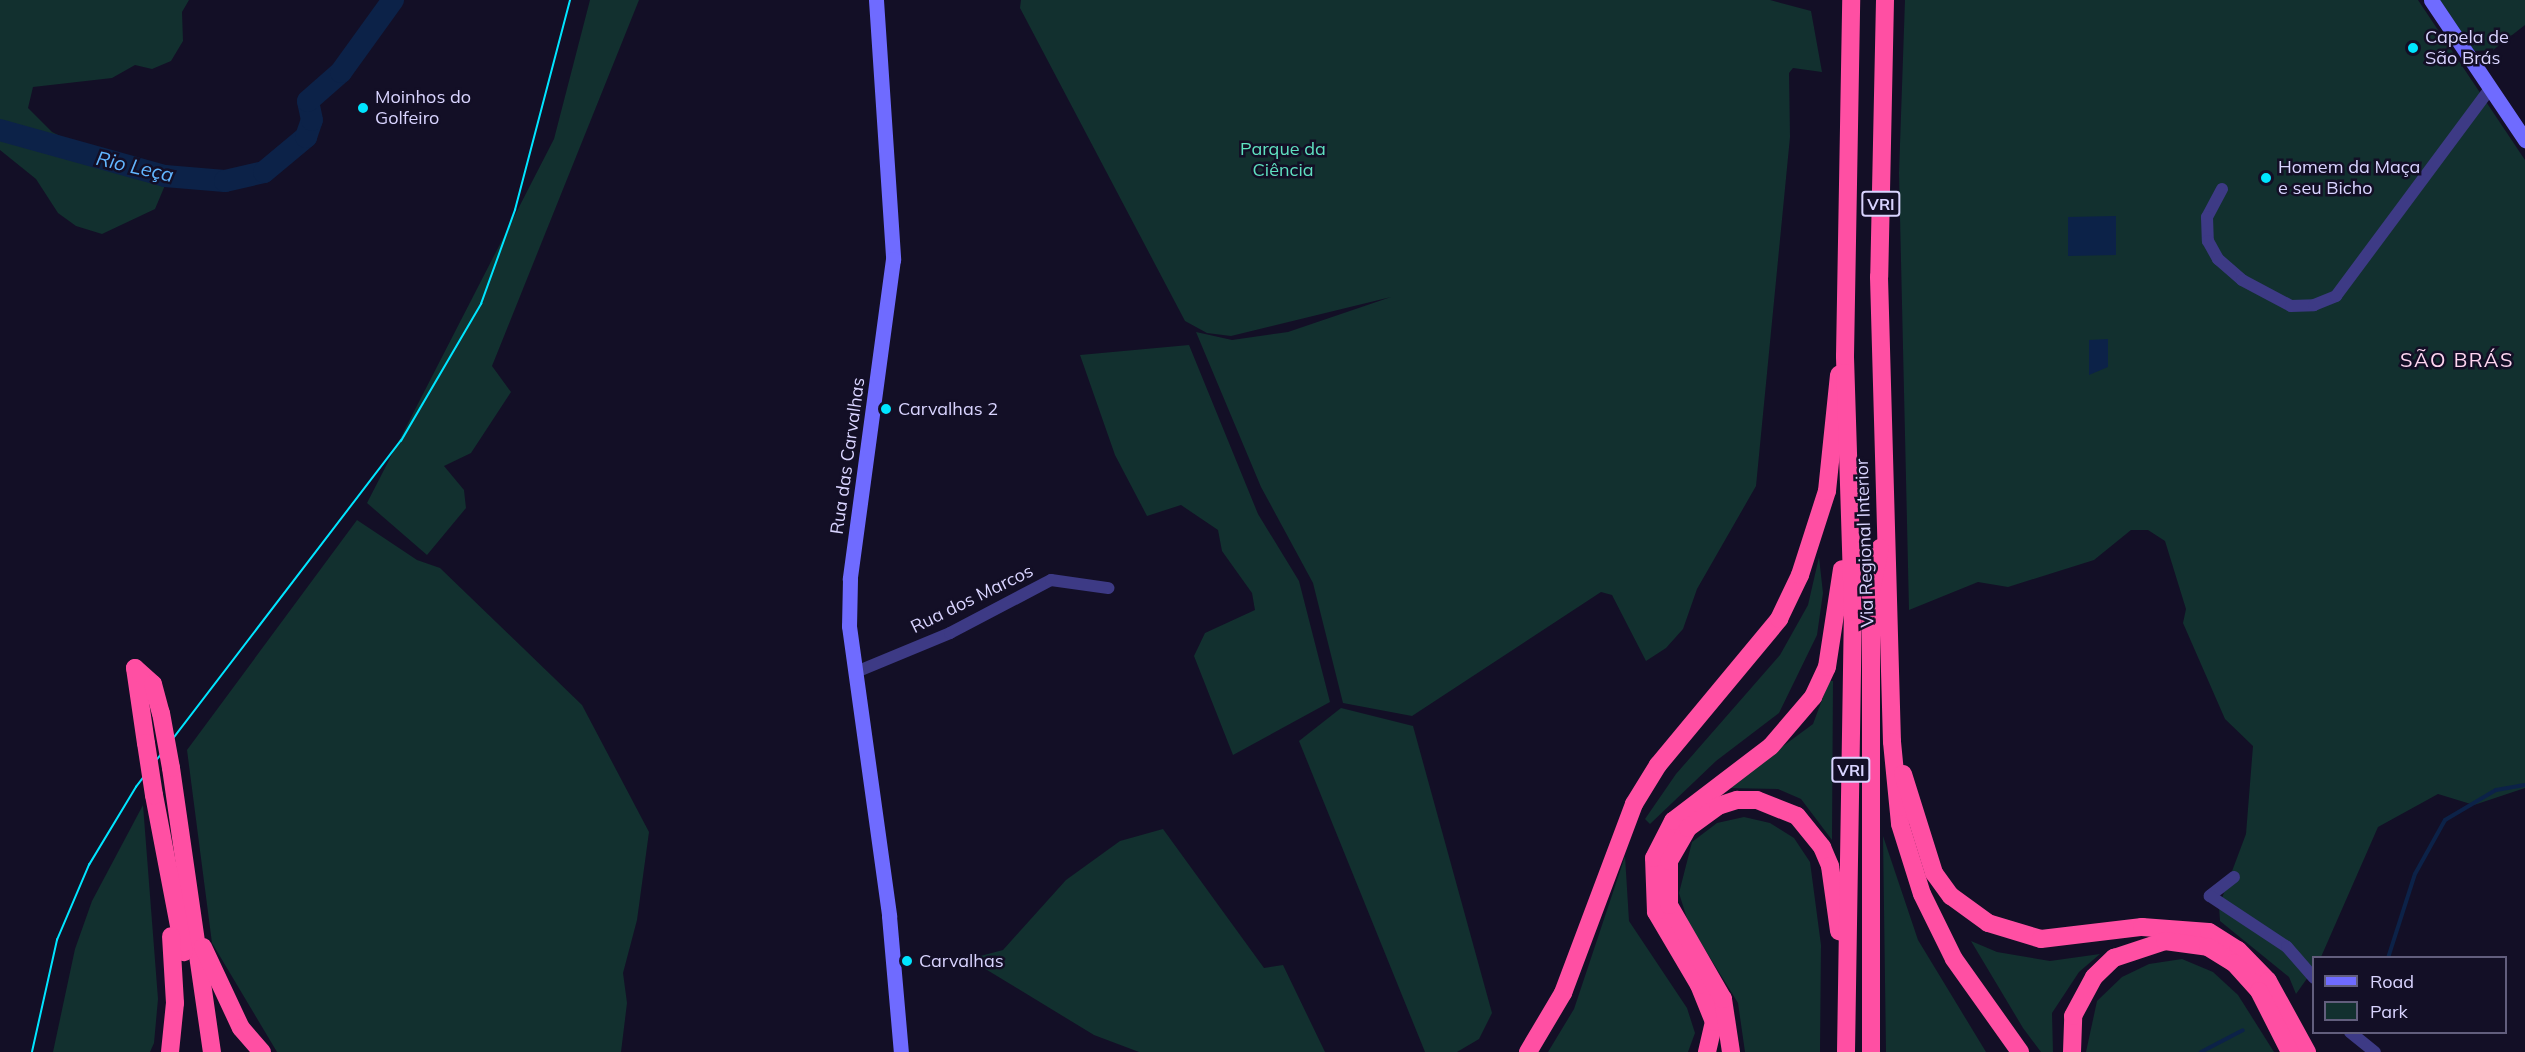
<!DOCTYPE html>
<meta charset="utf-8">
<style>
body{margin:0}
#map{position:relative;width:2525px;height:1052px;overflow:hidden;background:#130f26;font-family:Mulish,sans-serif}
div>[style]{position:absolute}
.green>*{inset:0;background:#12302f}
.water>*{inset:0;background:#0c2248}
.stream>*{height:4px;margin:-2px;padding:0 2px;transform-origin:2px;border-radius:2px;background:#0c2248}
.river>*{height:22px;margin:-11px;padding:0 11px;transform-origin:11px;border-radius:11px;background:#0c2248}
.street>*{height:12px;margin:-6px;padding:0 6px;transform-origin:6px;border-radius:6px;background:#3d3a85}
.secondary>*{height:15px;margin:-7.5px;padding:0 7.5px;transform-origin:7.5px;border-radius:7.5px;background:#6f6bff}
.highway>*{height:18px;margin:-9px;padding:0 9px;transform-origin:9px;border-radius:9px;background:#ff4fa3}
.tram>*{height:1.5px;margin:-0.75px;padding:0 0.75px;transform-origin:0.75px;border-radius:0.75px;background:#00e5ff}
.highway-bridge>*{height:18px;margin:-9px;padding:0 9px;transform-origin:9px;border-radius:9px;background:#ff4fa3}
.dots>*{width:16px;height:16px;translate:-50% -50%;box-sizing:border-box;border:3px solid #130f26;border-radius:50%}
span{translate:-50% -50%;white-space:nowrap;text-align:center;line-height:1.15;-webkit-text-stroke:5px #130f26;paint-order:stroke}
.shield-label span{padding:2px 4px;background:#130f26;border:2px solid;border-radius:4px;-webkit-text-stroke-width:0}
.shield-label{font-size:16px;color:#d9d4ff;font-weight:700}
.poi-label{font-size:18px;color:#d9d4ff}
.left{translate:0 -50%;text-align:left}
.park-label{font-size:18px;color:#5fe0c0}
.street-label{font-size:18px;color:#d9d4ff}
.water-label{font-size:20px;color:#62b6ff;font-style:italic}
.neighbourhood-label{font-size:20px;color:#ffd6f0;letter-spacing:1.5px}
.legend{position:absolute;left:2312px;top:956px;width:195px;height:78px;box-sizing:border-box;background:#130f26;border:2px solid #625e7d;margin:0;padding:8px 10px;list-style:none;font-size:18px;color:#d9d4ff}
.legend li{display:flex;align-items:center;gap:12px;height:30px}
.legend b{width:30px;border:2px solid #625e7d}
</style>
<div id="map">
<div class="green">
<div style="clip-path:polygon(0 0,189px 0,182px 12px,183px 41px,171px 61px,152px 69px,135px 65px,112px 78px,33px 87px,28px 108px,52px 132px,96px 154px,171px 171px,155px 209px,102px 234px,76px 226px,58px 213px,36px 179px,0 150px)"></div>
<div style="clip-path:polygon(590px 0,639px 0,492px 366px,511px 392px,471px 453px,444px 466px,464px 490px,466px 508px,427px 555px,367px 503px,554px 139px)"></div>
<div style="clip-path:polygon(1021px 0,1770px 0,1811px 11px,1822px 72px,1793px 68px,1789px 73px,1790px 137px,1756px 486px,1697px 589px,1683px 629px,1666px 648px,1646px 661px,1612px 595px,1601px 592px,1412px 716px,1343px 703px,1313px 583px,1261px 487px,1196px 332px,1232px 340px,1288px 332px,1391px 297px,1231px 336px,1207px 333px,1185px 321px,1020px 8px)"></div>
<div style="clip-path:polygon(1905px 0,2418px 0,2525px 160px,2525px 788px,2474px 805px,2438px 794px,2378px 827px,2321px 957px,2314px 958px,2313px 970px,2296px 994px,2289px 977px,2220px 921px,2219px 906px,2246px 834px,2253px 746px,2225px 719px,2183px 623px,2186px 609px,2165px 541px,2148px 530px,2131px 530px,2094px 560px,2008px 587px,1978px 582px,1909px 610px,1899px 173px)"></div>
<div style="clip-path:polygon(2440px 0,2525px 0,2525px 25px,2493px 50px,2474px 51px)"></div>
<div style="clip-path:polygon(1189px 345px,1258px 514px,1299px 581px,1330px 702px,1233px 755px,1194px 656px,1205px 633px,1255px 610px,1252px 593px,1222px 551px,1218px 530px,1181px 505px,1147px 516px,1115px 455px,1080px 355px)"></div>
<div style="clip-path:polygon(357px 520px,417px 560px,440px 568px,582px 705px,649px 832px,637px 920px,623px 973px,627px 1003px,621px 1052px,277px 1052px,212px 943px,187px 750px)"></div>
<div style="clip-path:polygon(1819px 557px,1823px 593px,1817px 635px,1779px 713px,1716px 761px,1650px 824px,1645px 819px,1676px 774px,1780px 655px,1808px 605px)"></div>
<div style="clip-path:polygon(1829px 681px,1833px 681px,1832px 840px,1801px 799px,1778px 789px,1726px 788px,1813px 724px)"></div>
<div style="clip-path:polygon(1341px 708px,1413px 726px,1492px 1013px,1479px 1039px,1457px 1052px,1425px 1052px,1299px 741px)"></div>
<div style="clip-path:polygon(143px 805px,158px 999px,154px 1043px,150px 1052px,53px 1052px,75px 949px,92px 901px)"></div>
<div style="clip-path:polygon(1744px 817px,1770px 823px,1794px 838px,1810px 862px,1821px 945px,1820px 1052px,1745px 1052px,1738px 1003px,1688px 922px,1679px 893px,1692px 842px,1717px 823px)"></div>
<div style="clip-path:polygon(1163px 829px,1264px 968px,1283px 965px,1325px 1052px,1139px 1052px,1094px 1035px,969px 959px,1003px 950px,1066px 880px,1120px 841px)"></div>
<div style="clip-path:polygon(1883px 836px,1918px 940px,1986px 1052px,1886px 1052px)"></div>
<div style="clip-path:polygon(1625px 856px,1629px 921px,1687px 1008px,1695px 1033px,1688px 1052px,1548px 1052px,1574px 1009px)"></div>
<div style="clip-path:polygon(1971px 941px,1997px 952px,2050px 961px,2100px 954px,2079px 972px,2052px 1013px,2053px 1052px,2041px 1052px,2023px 1028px)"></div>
<div style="clip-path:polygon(2182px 959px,2213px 972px,2238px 995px,2274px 1052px,2086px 1052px,2097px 1001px,2122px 977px,2149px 964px)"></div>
</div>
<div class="water">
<div style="clip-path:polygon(2116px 216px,2116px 255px,2068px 256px,2068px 217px)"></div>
<div style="clip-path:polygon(2108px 339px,2108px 367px,2089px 375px,2089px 340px)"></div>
</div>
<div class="stream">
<div style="left:2388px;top:958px;width:88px;rotate:-72.2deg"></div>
<div style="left:2415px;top:874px;width:62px;rotate:-60.9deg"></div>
<div style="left:2445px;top:820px;width:59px;rotate:-30.5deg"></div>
<div style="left:2496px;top:790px;width:29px;rotate:-10deg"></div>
<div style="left:2201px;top:1052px;width:47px;rotate:-27.6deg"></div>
</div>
<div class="river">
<div style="left:0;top:130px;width:171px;rotate:15.6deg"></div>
<div style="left:165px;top:176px;width:60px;rotate:4.8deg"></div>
<div style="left:225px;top:181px;width:40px;rotate:-13deg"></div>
<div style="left:264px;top:172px;width:55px;rotate:-39.8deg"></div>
<div style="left:306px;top:137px;width:18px;rotate:-71deg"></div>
<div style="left:312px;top:120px;width:19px;rotate:-102deg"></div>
<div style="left:308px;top:101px;width:44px;rotate:-41.3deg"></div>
<div style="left:341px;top:72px;width:89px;rotate:-54.2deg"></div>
</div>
<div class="street">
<div style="left:2222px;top:189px;width:32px;rotate:118deg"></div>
<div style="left:2207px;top:217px;width:24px;rotate:88deg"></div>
<div style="left:2208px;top:241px;width:21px;rotate:61deg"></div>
<div style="left:2218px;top:259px;width:32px;rotate:41deg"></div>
<div style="left:2242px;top:280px;width:55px;rotate:28deg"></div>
<div style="left:2291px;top:306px;width:23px;rotate:-2deg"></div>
<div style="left:2314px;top:305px;width:24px;rotate:-22deg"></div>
<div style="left:2336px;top:296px;width:258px;rotate:-53.4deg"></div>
<div style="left:856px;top:672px;width:102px;rotate:-22.5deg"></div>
<div style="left:950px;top:633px;width:114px;rotate:-27.7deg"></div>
<div style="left:1051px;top:580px;width:58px;rotate:8deg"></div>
<div style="left:2234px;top:877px;width:31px;rotate:142deg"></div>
<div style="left:2210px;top:896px;width:92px;rotate:33.5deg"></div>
<div style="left:2287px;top:947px;width:41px;rotate:48.9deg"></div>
<div style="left:2350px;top:1032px;width:32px;rotate:39deg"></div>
</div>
<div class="secondary">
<div style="left:876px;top:0;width:260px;rotate:86.2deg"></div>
<div style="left:893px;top:259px;width:323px;rotate:97.7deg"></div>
<div style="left:850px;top:579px;width:47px;rotate:91.2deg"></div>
<div style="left:849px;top:626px;width:293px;rotate:82.1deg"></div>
<div style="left:889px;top:916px;width:137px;rotate:85deg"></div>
<div style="left:2431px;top:0;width:169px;rotate:56.1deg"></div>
</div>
<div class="highway">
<div style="left:1885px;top:0;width:277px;rotate:91.2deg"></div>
<div style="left:1879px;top:277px;width:465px;rotate:88.4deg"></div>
<div style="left:1892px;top:742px;width:82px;rotate:84.4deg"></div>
<div style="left:1900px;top:824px;width:73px;rotate:72.6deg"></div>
<div style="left:1922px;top:894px;width:72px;rotate:63.8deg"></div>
<div style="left:1954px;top:959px;width:114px;rotate:54.6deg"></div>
<div style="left:135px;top:668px;width:76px;rotate:81.7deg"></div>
<div style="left:135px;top:668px;width:24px;rotate:42deg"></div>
<div style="left:153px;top:684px;width:30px;rotate:75deg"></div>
<div style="left:171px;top:768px;width:287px;rotate:81.8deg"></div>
<div style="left:1903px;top:774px;width:104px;rotate:72.6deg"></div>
<div style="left:1934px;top:873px;width:29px;rotate:54deg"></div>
<div style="left:1951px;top:896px;width:46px;rotate:36.1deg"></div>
<div style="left:1988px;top:923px;width:55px;rotate:16.8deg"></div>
<div style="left:2041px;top:939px;width:102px;rotate:-6.8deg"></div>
<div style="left:2142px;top:927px;width:67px;rotate:4.3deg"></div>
<div style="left:2209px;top:932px;width:34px;rotate:32deg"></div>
<div style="left:2238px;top:950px;width:43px;rotate:45.9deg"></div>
<div style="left:2268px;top:981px;width:81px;rotate:61.2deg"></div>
<div style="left:154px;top:795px;width:160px;rotate:79.2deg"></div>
<div style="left:203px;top:947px;width:89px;rotate:64.9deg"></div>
<div style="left:241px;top:1028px;width:32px;rotate:49deg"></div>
<div style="left:170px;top:1052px;width:49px;rotate:-84.2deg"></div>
<div style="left:175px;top:1003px;width:67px;rotate:-93.4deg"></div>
<div style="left:1528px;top:1052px;width:69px;rotate:-59.3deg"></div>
<div style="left:1563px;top:993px;width:202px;rotate:-69.4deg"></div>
<div style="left:1634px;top:804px;width:46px;rotate:-58.4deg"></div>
<div style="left:1658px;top:765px;width:190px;rotate:-50.3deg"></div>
<div style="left:1779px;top:619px;width:49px;rotate:-64.5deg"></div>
<div style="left:1800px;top:575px;width:88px;rotate:-72.2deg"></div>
<div style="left:1827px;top:491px;width:117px;rotate:-84.1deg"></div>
<div style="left:1707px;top:1052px;width:31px;rotate:-77deg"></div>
<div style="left:1714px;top:1022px;width:40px;rotate:-112deg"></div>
<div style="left:1699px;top:985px;width:85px;rotate:-120.5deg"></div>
<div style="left:1656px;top:912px;width:54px;rotate:-92.1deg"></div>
<div style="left:1654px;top:858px;width:42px;rotate:-62.8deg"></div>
<div style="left:1673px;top:821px;width:123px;rotate:-37.4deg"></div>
<div style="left:1771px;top:746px;width:65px;rotate:-49.4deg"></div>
<div style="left:1813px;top:697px;width:33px;rotate:-65deg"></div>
<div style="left:1827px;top:667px;width:99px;rotate:-81.3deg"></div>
<div style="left:1731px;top:1052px;width:54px;rotate:-98.6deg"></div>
<div style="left:1723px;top:999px;width:108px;rotate:-119.9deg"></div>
<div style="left:1669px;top:905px;width:44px;rotate:-90deg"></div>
<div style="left:1669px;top:861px;width:38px;rotate:-60deg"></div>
<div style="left:1688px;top:828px;width:37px;rotate:-36deg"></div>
<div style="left:1718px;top:806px;width:20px;rotate:-18deg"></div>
<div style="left:1737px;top:800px;width:20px"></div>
<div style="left:1757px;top:800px;width:43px;rotate:21.8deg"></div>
<div style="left:1797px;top:816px;width:40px;rotate:51deg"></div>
<div style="left:1822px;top:847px;width:21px;rotate:67deg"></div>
<div style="left:1830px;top:866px;width:66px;rotate:82.1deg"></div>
<div style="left:1846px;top:1052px;width:440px;rotate:-89.1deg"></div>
<div style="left:1853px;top:612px;width:256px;rotate:-91.8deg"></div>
<div style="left:1845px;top:356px;width:356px;rotate:-89deg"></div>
<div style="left:1871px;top:1052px;width:461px;rotate:-90deg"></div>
<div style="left:1871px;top:591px;width:44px;rotate:-78.2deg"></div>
<div style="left:2072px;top:1052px;width:36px;rotate:-88deg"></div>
<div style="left:2073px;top:1016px;width:44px;rotate:-61.7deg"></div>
<div style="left:2094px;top:977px;width:28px;rotate:-44deg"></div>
<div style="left:2114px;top:958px;width:54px;rotate:-18.4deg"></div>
<div style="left:2165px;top:941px;width:43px;rotate:7.9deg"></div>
<div style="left:2208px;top:947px;width:31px;rotate:32deg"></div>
<div style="left:2234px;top:963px;width:38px;rotate:48deg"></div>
<div style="left:2259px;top:991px;width:68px;rotate:63.1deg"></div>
</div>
<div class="tram">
<div style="left:32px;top:1052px;width:115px;rotate:-77.4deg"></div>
<div style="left:57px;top:940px;width:82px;rotate:-66.9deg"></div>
<div style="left:89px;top:865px;width:91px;rotate:-58.9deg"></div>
<div style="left:136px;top:787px;width:436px;rotate:-52.6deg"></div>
<div style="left:401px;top:441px;width:159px;rotate:-59.7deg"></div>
<div style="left:481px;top:304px;width:100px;rotate:-70.1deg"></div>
<div style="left:515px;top:210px;width:217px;rotate:-75.3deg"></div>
</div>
<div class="highway-bridge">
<div style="left:161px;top:713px;width:56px;rotate:79.7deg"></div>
<div style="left:146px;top:743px;width:53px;rotate:81.3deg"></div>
</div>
<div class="dots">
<div style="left:2413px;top:48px;background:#00e5ff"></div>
<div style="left:363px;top:108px;background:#00e5ff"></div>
<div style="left:2266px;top:178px;background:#00e5ff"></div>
<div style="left:886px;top:409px;background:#00e5ff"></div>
<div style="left:907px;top:961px;background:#00e5ff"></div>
</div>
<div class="shield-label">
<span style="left:1881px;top:204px">VRI</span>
<span style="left:1851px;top:770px">VRI</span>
</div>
<div class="poi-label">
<span class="left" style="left:2425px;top:48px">Capela de<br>São Brás</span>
<span class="left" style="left:375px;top:108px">Moinhos do<br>Golfeiro</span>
<span class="left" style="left:2278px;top:178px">Homem da Maça<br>e seu Bicho</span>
<span class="left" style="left:898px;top:409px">Carvalhas 2</span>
<span class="left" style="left:919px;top:961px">Carvalhas</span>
</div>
<div class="park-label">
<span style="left:1283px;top:160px">Parque da<br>Ciência</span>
</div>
<div class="street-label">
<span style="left:848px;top:456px;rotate:-82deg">Rua das Carvalhas</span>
<span style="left:1865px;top:543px;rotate:-92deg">Via Regional Interior</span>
<span style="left:972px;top:599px;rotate:-26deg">Rua dos Marcos</span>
</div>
<div class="water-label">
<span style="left:135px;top:166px;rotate:13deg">Rio Leça</span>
</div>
<div class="neighbourhood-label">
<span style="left:2457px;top:359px">SÃO BRÁS</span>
</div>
<ul class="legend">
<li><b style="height:8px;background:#6f6bff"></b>Road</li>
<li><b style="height:16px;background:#12302f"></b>Park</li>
</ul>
</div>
